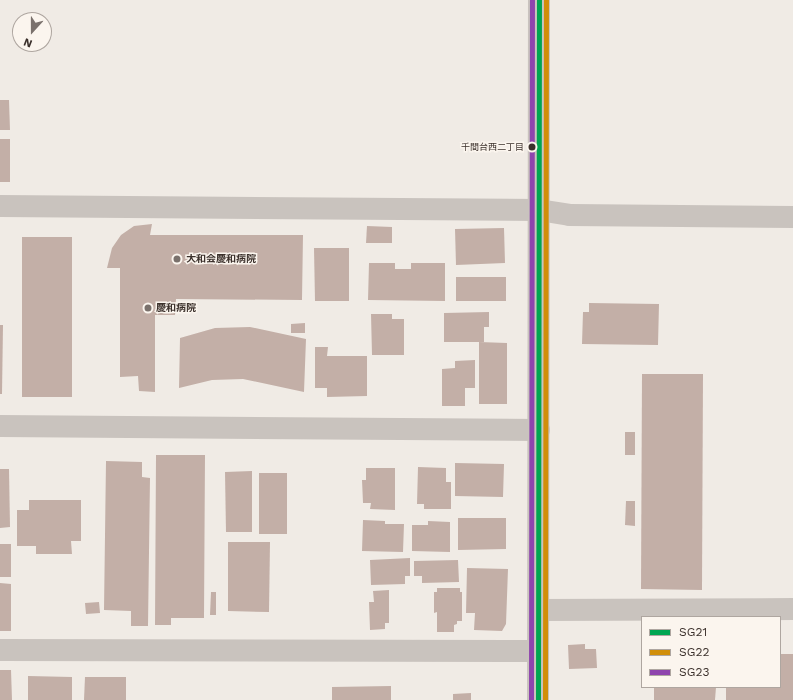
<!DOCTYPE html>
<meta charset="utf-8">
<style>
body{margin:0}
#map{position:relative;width:793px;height:700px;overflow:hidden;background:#f0ebe5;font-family:"Work Sans","Noto Sans JP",sans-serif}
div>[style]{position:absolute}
.building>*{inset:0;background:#c3afa7}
.minor>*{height:22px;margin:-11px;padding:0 11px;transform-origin:11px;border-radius:11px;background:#c9c3be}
.bus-1>*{height:5px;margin:-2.5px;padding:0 2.5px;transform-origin:2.5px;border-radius:2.5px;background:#00a651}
.bus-2>*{height:5px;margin:-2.5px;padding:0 2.5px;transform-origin:2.5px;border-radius:2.5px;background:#d18e09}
.bus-3>*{height:5px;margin:-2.5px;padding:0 2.5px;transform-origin:2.5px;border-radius:2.5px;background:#8e44ad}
.dots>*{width:11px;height:11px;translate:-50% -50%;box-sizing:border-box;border:2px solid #fbf5ee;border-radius:50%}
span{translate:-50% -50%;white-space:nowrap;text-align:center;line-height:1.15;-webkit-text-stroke:3px #fbf5ee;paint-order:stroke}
.bus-label{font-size:9px;color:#3b302b}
.right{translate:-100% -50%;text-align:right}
.poi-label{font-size:10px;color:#3b302b;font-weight:700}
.left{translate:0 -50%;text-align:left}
.legend{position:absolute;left:641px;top:616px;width:140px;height:72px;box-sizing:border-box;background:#fbf5ee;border:1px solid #aea6a0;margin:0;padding:5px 7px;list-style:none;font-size:12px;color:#3b302b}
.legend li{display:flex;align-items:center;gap:8px;height:20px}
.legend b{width:20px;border:1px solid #aea6a0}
.north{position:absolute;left:12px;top:12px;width:40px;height:40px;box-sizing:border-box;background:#fbf5ee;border:1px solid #aea6a0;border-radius:50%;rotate:201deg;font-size:11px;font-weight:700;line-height:16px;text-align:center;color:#3b302b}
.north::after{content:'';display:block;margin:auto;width:14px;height:18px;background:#7a716c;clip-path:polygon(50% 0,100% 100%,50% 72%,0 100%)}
</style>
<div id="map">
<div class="building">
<div style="clip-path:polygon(0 100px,9px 100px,10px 130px,0 130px)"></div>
<div style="clip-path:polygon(0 139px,10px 139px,10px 182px,0 182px)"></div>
<div style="clip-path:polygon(152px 224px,150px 235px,303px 235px,302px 300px,176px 299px,175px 315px,155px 315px,155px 392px,139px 391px,138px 376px,120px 377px,120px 268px,107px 268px,112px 248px,121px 235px,134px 226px)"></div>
<div style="clip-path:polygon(367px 226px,392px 227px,392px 243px,366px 243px)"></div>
<div style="clip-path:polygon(504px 228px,505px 263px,456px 265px,455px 229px)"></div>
<div style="clip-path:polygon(22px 237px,72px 237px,72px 397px,22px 397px)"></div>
<div style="clip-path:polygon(314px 248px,349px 248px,349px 301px,315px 301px)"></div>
<div style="clip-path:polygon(369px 263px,395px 263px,395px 269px,411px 269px,411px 263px,445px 263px,445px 301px,368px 300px)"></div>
<div style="clip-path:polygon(456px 277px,506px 277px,506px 301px,456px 301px)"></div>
<div style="clip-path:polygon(589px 303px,659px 304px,658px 345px,582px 344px,583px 312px,589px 312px)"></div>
<div style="clip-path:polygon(489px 312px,489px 327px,484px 327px,484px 342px,444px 342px,444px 313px)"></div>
<div style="clip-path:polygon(371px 314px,392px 314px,392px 319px,404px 319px,404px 355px,372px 355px)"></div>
<div style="clip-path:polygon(305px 323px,305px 333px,291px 333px,291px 324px)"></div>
<div style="clip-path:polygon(0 325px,3px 325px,2px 394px,0 394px)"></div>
<div style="clip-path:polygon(250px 327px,306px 339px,304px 392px,243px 379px,212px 380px,179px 388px,180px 338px,215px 328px)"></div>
<div style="clip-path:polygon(479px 342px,507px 343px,507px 404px,479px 404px)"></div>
<div style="clip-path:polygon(315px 347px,328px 347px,327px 356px,367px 356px,367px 396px,327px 397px,327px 388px,315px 388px)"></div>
<div style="clip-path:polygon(475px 360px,475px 388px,465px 388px,465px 406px,442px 406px,442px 369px,455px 368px,455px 361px)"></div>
<div style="clip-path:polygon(642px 374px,703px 374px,702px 590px,641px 589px)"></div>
<div style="clip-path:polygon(625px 432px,635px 432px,635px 455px,625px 455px)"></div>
<div style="clip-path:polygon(156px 455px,205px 455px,204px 618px,171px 618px,171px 625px,155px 625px)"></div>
<div style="clip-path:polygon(106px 461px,142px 462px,142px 477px,150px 478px,148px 626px,131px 626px,131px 611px,104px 610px)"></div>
<div style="clip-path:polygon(455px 463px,504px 464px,503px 497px,455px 496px)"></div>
<div style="clip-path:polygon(418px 467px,446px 468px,446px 482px,451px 482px,451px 509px,424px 509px,424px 504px,417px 504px)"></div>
<div style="clip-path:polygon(366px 468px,395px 468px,395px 510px,370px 509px,371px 503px,363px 503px,362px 480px,366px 480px)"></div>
<div style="clip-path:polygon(0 469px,9px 469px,10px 527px,0 528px)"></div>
<div style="clip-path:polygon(252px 471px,252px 532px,226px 532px,225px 472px)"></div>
<div style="clip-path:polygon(259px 473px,287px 473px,287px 534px,259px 534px)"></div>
<div style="clip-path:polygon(29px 500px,81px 500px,81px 541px,71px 541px,72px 554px,36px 554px,36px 546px,17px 546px,17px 510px,29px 510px)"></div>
<div style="clip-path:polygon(626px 501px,635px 501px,635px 526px,625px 525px)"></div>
<div style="clip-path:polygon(458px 518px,506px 518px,506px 549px,458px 550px)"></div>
<div style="clip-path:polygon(363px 520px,385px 521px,385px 524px,404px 524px,403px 552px,362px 551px)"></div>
<div style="clip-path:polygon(428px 521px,450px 522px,450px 552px,412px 551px,412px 525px,428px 525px)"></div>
<div style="clip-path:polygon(228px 542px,270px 542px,269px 612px,228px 611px)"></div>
<div style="clip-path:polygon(0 544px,11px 544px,11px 577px,0 577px)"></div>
<div style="clip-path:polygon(410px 558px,410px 576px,405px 576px,405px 584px,371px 585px,370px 560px)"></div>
<div style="clip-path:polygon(458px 560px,459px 582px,422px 583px,422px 576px,414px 576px,414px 561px)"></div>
<div style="clip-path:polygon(467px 568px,508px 569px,506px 624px,502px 631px,474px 630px,475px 613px,466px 613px)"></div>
<div style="clip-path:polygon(0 583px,11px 584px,11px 631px,0 631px)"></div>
<div style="clip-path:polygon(437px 588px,460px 588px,460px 592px,462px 592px,462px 621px,457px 621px,457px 624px,454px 625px,454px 632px,437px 632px,437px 612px,434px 613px,434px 592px,437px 592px)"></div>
<div style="clip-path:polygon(389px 590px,389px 623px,385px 623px,385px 629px,370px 630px,369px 602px,374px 602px,373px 591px)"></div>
<div style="clip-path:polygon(211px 592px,216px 592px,216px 615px,210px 615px)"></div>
<div style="clip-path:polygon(99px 602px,100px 613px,86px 614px,85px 603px)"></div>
<div style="clip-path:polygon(585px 644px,585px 649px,596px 649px,597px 668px,569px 669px,568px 645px)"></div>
<div style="clip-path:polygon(780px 654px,793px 654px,793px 700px,726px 700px,726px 687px,780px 687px)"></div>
<div style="clip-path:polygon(0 670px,11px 670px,12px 700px,0 700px)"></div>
<div style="clip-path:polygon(28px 676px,72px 677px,72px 700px,28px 700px)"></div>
<div style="clip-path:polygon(85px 677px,126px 677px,126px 700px,84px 700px)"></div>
<div style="clip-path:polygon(391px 686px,391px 700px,332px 700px,332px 687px)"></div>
<div style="clip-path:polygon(654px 687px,716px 687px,715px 700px,654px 700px)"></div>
<div style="clip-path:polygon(471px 693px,471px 700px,453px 700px,453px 694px)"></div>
</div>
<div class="minor">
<div style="left:0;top:206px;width:539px;rotate:0.43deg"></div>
<div style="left:539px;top:210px;width:31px;rotate:9deg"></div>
<div style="left:570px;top:215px;width:223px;rotate:0.5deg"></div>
<div style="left:0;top:426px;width:539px;rotate:0.43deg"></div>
<div style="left:539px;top:610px;width:254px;rotate:-0.2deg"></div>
<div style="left:0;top:650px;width:538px;rotate:0.11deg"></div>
<div style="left:538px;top:700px;width:700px;rotate:-89.92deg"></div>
</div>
<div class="bus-1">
<div style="left:538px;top:700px;width:700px;rotate:-89.92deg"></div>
</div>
<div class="bus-2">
<div style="left:545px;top:700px;width:700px;rotate:-89.92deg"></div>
</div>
<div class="bus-3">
<div style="left:531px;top:700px;width:700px;rotate:-89.92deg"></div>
</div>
<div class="dots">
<div style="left:532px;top:147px;background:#3b302b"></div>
<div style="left:177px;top:259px;background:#7a716c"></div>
<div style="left:148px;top:308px;background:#7a716c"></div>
</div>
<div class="bus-label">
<span class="right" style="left:524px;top:147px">千間台西二丁目</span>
</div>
<div class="poi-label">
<span class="left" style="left:186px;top:259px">大和会慶和病院</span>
<span class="left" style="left:156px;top:308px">慶和病院</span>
</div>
<ul class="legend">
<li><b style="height:5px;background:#00a651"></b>SG21</li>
<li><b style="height:5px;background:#d18e09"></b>SG22</li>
<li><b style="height:5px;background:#8e44ad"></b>SG23</li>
</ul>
<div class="north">N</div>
</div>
